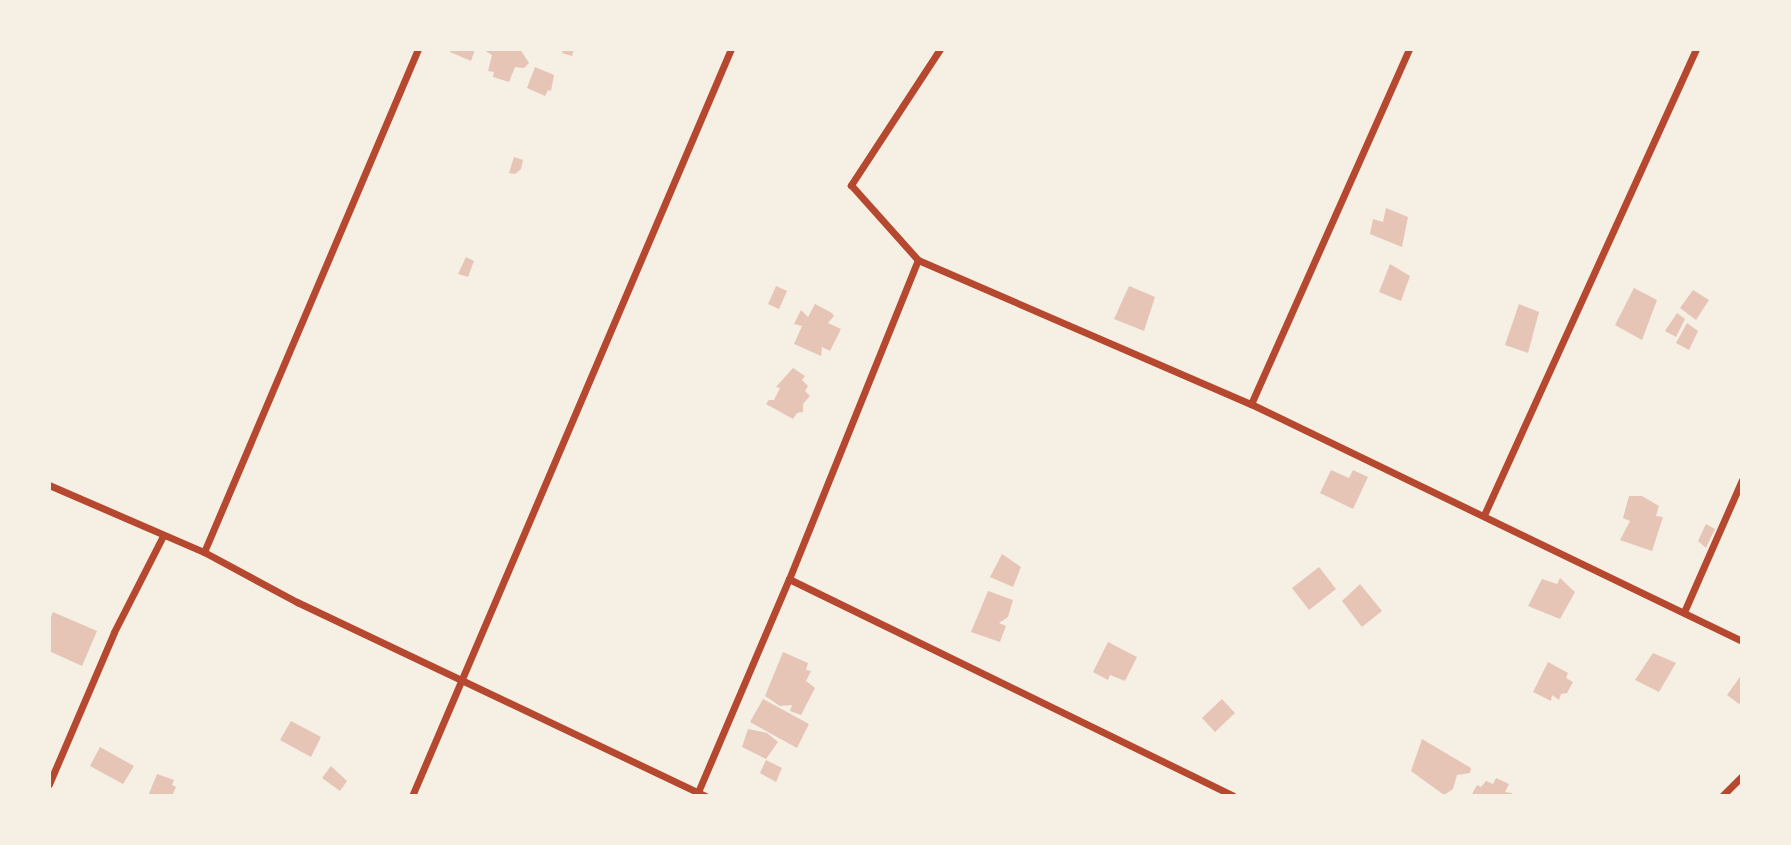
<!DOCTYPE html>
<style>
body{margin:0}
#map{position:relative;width:1791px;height:845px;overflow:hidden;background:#f6efe4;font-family:Ubuntu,sans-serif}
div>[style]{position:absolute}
.building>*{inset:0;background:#e6c5b7}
.minor>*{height:7px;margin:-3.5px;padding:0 3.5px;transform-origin:3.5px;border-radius:3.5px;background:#b5482f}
span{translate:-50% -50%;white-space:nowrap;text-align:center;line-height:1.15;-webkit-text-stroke:6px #f6efe4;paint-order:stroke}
.frame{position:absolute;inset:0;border:51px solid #f6efe4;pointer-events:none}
</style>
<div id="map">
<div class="building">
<div style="clip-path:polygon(451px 49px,475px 49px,471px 61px,450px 52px)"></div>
<div style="clip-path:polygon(482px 49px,520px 49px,529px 63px,524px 68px,515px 67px,509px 82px,493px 77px,494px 72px,488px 71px,492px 55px)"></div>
<div style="clip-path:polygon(563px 49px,574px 49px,572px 56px,562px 53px)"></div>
<div style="clip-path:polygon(535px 67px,554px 75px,551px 91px,548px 90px,545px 96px,527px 88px)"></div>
<div style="clip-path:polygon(514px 157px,523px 160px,521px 169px,515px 174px,509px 173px)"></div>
<div style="clip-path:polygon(1386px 208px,1408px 217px,1402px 247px,1370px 234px,1373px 219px,1383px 222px)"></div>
<div style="clip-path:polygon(466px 257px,474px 261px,468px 277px,458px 274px)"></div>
<div style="clip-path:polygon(1390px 264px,1410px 276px,1401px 301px,1379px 292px)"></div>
<div style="clip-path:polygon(776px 286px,787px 291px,779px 309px,768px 304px)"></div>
<div style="clip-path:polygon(1129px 286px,1155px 297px,1144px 331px,1114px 319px)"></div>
<div style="clip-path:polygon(1634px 288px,1657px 300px,1642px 340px,1615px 325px)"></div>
<div style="clip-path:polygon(1693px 290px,1709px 300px,1696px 320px,1680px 308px)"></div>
<div style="clip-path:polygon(815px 304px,832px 313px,834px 316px,828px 323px,841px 329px,830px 351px,822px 347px,821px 356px,794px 344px,802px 326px,794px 324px,801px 310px,808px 317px)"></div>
<div style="clip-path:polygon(1519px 304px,1539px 312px,1528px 353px,1505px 345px)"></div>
<div style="clip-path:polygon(1677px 313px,1685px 319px,1676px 337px,1665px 331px)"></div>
<div style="clip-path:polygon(1687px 323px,1698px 331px,1689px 350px,1676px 343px)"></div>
<div style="clip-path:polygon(793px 368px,805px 376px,802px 380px,808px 386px,805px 391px,810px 396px,803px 404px,803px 412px,797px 413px,793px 419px,766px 404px,769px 400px,774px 400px,780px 388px,776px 387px)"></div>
<div style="clip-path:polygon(1331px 470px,1349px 478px,1353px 470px,1368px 477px,1353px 509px,1320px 493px)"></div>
<div style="clip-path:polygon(1629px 496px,1642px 496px,1659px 506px,1656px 516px,1663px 517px,1652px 551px,1620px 540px,1630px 521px,1623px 518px)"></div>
<div style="clip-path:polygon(1706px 524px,1715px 529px,1706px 548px,1698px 541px)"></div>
<div style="clip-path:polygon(1002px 554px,1021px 567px,1013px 587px,990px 577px)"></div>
<div style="clip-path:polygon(1319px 567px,1336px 589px,1309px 610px,1292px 588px)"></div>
<div style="clip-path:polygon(1560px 578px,1575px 592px,1560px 619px,1528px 606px,1542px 579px,1557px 584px)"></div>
<div style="clip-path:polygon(1360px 584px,1382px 611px,1362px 627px,1342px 601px)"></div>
<div style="clip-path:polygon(988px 591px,1013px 600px,1008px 617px,999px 623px,1006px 626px,1000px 642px,971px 632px)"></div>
<div style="clip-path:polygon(53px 612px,97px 631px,82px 666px,49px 651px,49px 621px)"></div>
<div style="clip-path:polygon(1108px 642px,1137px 657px,1125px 681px,1110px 675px,1108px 680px,1093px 672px)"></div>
<div style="clip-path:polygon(783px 652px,808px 663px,806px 670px,811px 671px,806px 681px,815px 688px,801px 715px,790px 711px,792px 705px,780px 706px,765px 696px)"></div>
<div style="clip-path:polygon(1653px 653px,1676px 663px,1659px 692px,1635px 680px)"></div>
<div style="clip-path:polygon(1548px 662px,1568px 673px,1566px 678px,1573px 682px,1567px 693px,1561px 694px,1559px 700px,1552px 695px,1551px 701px,1533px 692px)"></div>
<div style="clip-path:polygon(1742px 674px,1742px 701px,1739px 704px,1727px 695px)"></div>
<div style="clip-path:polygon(763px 699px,809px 724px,797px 748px,750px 722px)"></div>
<div style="clip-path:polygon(1222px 699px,1235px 713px,1215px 732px,1202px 718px)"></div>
<div style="clip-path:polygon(291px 721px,321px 737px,311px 757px,280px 740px)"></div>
<div style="clip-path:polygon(748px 729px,767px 733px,778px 742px,766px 759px,742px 747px)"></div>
<div style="clip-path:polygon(1422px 739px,1471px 768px,1470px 773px,1457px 775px,1453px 789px,1444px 795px,1411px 771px)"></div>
<div style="clip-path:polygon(100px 747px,134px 766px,123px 784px,90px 766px)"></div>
<div style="clip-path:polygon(766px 760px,782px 768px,776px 782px,760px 773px)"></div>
<div style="clip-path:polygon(331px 766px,347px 781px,340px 791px,322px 778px)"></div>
<div style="clip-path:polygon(157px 774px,174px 780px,172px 785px,176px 787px,172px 796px,148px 796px)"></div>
<div style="clip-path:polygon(1496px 778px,1509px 784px,1505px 792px,1512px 793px,1512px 796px,1471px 796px,1477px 785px,1481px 787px,1486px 781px,1493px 784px)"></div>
</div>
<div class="minor">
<div style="left:940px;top:49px;width:163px;rotate:123.2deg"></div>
<div style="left:851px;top:185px;width:101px;rotate:48.2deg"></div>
<div style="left:918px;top:260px;width:363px;rotate:23.4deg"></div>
<div style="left:1251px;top:404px;width:545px;rotate:25.77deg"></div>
<div style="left:1251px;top:404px;width:389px;rotate:-66deg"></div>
<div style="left:49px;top:485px;width:169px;rotate:23.4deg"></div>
<div style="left:204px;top:552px;width:106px;rotate:28.3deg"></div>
<div style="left:297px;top:602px;width:453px;rotate:25.4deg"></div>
<div style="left:1484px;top:515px;width:512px;rotate:-65.54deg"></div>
<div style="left:204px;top:552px;width:547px;rotate:-66.95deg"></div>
<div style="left:789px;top:579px;width:494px;rotate:26deg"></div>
<div style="left:1684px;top:612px;width:144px;rotate:-66.3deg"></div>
<div style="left:49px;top:784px;width:165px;rotate:-66.8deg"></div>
<div style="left:114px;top:632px;width:108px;rotate:-63deg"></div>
<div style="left:698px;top:792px;width:232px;rotate:-66.9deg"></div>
<div style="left:789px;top:579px;width:344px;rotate:-68deg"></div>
<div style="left:412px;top:796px;width:812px;rotate:-66.88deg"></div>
<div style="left:1722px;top:796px;width:28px;rotate:-45deg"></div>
</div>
<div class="frame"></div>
</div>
